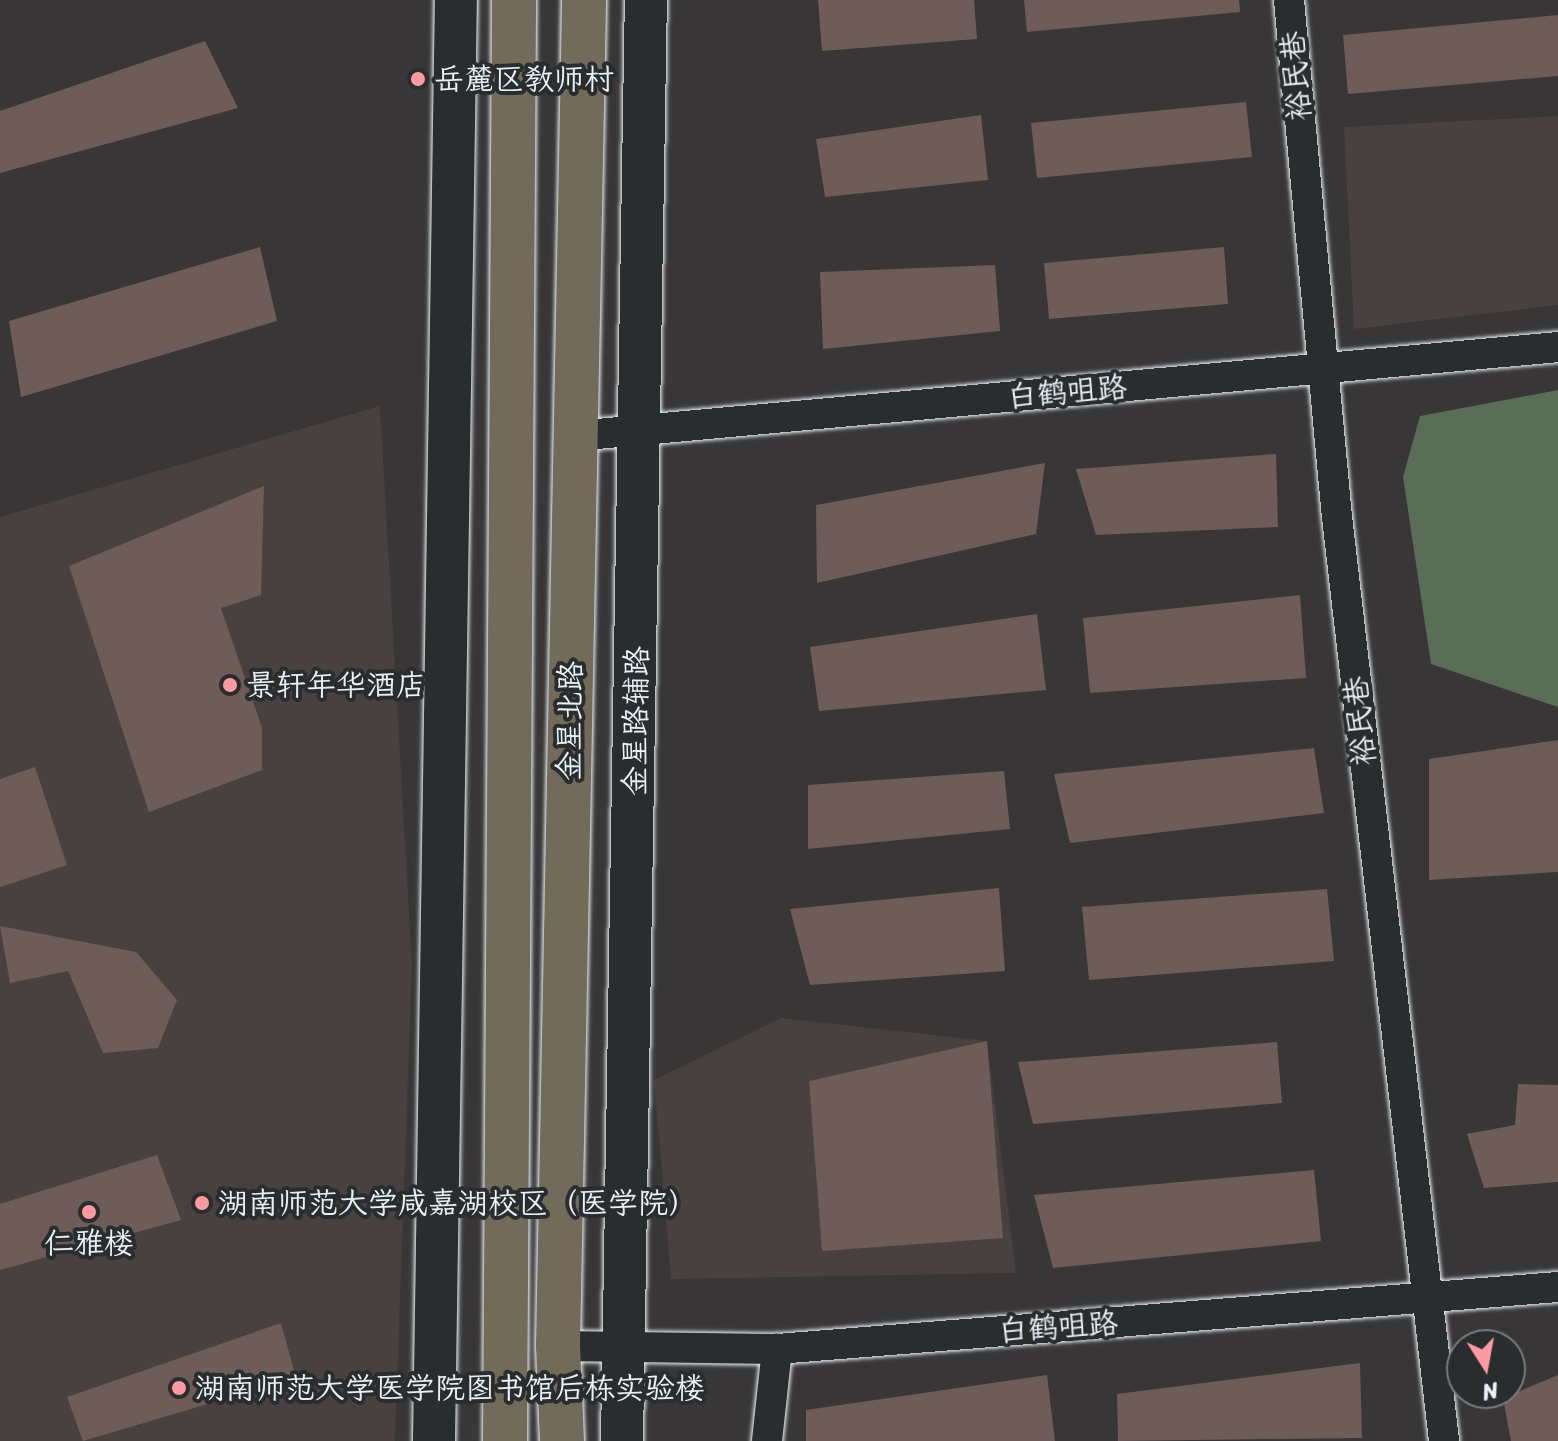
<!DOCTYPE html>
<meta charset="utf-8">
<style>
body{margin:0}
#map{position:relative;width:1558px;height:1441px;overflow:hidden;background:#383636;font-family:Sriracha,"LXGW WenKai TC",sans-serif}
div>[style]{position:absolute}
.built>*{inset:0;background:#484140}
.green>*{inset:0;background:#596d57}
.building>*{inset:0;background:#6e5c58}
.roads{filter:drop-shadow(0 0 2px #e8f1f8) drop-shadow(0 0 2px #e8f1f8)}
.street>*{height:30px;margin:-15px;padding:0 15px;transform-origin:15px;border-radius:15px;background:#2a2d2e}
.secondary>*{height:42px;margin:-21px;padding:0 21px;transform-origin:21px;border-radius:21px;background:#2a2d2e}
.primary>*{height:44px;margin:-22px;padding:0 22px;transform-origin:22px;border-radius:22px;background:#736b5a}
.dots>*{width:22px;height:22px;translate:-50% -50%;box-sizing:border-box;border:4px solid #2a2d2e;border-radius:50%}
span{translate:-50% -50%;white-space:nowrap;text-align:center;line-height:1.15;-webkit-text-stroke:8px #2a2d2e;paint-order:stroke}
.street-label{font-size:30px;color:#e8f1f8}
.poi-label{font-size:30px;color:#e8f1f8}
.left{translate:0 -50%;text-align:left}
.north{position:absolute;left:1446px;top:1329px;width:80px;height:80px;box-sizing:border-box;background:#2a2d2e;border:2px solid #767b7f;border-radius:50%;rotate:169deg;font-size:22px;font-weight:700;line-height:32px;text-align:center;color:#e8f1f8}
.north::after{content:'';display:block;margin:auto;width:28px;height:36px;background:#ff9aa2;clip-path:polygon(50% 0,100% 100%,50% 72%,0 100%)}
</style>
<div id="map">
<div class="built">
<div style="clip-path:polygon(1558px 116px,1558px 305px,1354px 329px,1344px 127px)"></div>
<div style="clip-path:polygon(380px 406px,412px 965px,395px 1441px,0 1441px,0 517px)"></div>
<div style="clip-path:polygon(781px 1018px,987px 1041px,1016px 1273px,671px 1279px,654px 1080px)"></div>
</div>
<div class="green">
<div style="clip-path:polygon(1558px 390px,1558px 707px,1431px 664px,1403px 477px,1420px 416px)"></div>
</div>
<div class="building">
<div style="clip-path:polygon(818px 0,974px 0,977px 39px,822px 51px)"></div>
<div style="clip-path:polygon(1024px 0,1239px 0,1240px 12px,1027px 32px)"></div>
<div style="clip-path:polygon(1558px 15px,1558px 76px,1348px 94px,1343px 35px)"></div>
<div style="clip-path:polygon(205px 41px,238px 108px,0 173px,0 111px)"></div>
<div style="clip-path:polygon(1246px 102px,1252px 157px,1037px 178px,1031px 123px)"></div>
<div style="clip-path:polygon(981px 115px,988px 180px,825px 197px,816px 139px)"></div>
<div style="clip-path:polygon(260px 247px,277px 321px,21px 397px,9px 321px)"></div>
<div style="clip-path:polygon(1224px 247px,1228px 304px,1049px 319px,1044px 263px)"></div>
<div style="clip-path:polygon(995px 265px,1000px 331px,823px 349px,820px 272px)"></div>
<div style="clip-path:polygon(1276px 454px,1278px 527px,1096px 535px,1076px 469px)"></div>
<div style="clip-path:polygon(1045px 463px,1036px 534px,817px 583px,816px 505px)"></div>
<div style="clip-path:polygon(264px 486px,261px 595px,221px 608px,262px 728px,262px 770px,149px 812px,69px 566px)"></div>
<div style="clip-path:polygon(1300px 595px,1306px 678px,1090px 693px,1083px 618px)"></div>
<div style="clip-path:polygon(1037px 614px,1046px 690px,819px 711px,810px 647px)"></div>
<div style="clip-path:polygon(1558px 740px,1558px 872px,1429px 880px,1429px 759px)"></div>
<div style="clip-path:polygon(1314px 748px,1324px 813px,1070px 843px,1054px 774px)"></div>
<div style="clip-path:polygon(35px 767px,67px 865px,0 887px,0 779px)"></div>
<div style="clip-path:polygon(1004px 771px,1010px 829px,808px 849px,808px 785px)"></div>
<div style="clip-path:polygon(999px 888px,1005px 971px,810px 985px,790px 909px)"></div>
<div style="clip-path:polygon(1327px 889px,1334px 961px,1089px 980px,1082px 907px)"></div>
<div style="clip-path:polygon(0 926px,136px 952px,177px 1000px,158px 1048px,103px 1053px,68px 971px,10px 983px)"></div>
<div style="clip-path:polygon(987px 1041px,1003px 1238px,822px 1251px,809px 1081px)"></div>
<div style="clip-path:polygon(1277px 1042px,1282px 1103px,1033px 1124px,1018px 1062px)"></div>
<div style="clip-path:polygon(1518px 1084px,1558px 1085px,1558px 1182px,1484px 1188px,1467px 1134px,1515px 1125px)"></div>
<div style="clip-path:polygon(157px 1155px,181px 1220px,0 1270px,0 1204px)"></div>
<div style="clip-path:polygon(1314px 1170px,1321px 1241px,1053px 1268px,1034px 1195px)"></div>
<div style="clip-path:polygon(281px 1323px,296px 1378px,83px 1441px,67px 1397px)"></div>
<div style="clip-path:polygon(1360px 1363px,1362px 1438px,1118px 1441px,1117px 1394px)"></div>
<div style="clip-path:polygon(1047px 1375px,1055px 1441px,806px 1441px,806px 1410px)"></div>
<div style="clip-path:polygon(1558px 1375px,1558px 1441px,1511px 1441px,1503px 1398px)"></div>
</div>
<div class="roads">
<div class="street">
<div style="left:1289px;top:0;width:519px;rotate:84.7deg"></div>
<div style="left:1337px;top:517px;width:930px;rotate:83.39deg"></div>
<div style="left:575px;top:436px;width:987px;rotate:-5.17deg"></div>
<div style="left:558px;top:1346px;width:219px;rotate:0.8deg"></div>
<div style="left:777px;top:1349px;width:783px;rotate:-4.54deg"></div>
<div style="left:767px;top:1441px;width:93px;rotate:-83.8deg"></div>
</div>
<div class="secondary">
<div style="left:434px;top:1441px;width:1441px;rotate:-89.13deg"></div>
<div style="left:622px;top:1441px;width:1441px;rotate:-89.05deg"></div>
</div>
<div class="primary">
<div style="left:505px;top:1441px;width:1441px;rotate:-89.64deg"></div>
<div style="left:562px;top:1441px;width:95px;rotate:-92.4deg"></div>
<div style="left:558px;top:1346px;width:1346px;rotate:-88.89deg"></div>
</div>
</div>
<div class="dots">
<div style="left:418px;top:79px;background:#ff9aa2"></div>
<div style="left:230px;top:685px;background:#ff9aa2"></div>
<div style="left:202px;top:1203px;background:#ff9aa2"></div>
<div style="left:89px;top:1212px;background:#ff9aa2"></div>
<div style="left:179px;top:1388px;background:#ff9aa2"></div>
</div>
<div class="street-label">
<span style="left:1296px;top:76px;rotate:-95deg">裕民巷</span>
<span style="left:1067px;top:392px;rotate:-5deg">白鹤咀路</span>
<span style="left:570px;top:721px;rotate:-89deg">金星北路</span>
<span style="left:636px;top:721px;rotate:-89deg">金星路辅路</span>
<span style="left:1360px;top:721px;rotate:-96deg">裕民巷</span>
<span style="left:1058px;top:1327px;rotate:-4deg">白鹤咀路</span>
</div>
<div class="poi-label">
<span class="left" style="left:434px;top:79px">岳麓区教师村</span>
<span class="left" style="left:246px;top:685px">景轩年华酒店</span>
<span class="left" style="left:218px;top:1203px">湖南师范大学咸嘉湖校区（医学院）</span>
<span style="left:89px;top:1243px">仁雅楼</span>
<span class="left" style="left:195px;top:1388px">湖南师范大学医学院图书馆后栋实验楼</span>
</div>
<div class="north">N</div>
</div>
